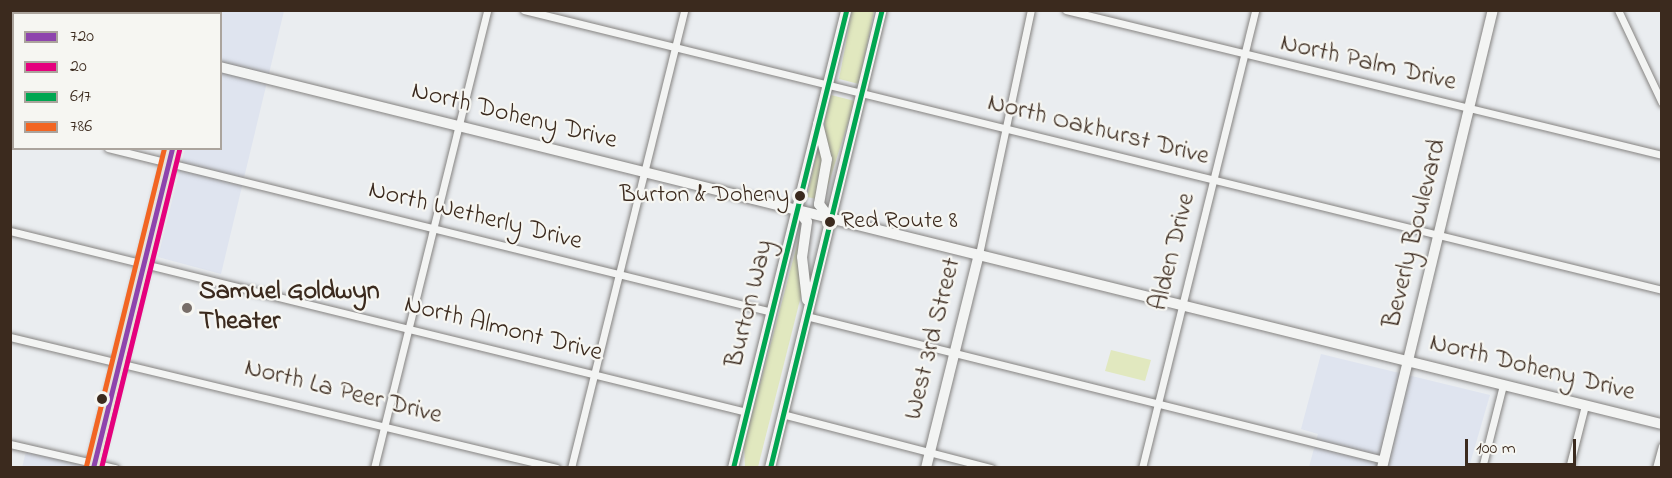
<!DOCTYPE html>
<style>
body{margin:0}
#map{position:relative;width:1672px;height:478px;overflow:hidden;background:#eaedf0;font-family:"Indie Flower",sans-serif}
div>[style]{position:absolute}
.built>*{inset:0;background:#dfe4ef}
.green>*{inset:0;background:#e1e8bf}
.roads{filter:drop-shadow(0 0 2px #858381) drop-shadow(0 0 2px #858381)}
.street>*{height:7px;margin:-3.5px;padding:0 3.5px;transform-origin:3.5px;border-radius:3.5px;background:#f3f4f3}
.secondary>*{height:10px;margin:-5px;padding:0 5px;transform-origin:5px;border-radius:5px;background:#f3f4f3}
.primary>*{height:12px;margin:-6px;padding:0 6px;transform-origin:6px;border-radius:6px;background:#e7e4d9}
.bus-1>*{height:4.5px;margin:-2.25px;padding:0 2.25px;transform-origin:2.25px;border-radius:2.25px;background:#8e44ad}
.bus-2>*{height:4.5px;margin:-2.25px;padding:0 2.25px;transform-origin:2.25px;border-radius:2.25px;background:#e5007d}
.bus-3>*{height:4.5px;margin:-2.25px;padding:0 2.25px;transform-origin:2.25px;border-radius:2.25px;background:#00a651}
.bus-4>*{height:4.5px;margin:-2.25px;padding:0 2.25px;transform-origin:2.25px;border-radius:2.25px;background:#f26522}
.dots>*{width:16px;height:16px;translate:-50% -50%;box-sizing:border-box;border:3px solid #f6f6f2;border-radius:50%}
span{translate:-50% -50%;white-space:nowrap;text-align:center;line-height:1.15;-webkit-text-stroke:4.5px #f6f6f2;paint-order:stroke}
.bus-label{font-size:24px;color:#3b2a1e}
.right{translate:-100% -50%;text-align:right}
.left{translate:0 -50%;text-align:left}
.street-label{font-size:26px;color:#3b2a1e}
.poi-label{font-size:26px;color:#3b2a1e;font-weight:700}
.frame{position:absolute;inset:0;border:12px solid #3b2a1e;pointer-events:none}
.legend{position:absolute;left:12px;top:12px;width:210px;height:138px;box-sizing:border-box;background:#f6f6f2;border:2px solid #aba49d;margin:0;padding:8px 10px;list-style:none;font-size:18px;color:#3b2a1e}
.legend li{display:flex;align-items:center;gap:12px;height:30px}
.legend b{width:30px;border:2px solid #aba49d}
.scale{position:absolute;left:1465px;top:439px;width:111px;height:27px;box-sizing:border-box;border:3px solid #3b2a1e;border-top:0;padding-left:8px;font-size:18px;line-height:21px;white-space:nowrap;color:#3b2a1e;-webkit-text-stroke:4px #f6f6f2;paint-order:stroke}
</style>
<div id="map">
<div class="built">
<div style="clip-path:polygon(219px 11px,284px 11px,221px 274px,158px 257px,185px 149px,220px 148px)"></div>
<div style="clip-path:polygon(1321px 354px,1490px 395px,1469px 467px,1309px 467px,1318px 434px,1301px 429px)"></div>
<div style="clip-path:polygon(26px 451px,93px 467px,22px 468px)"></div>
</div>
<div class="green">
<div style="clip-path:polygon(852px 11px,874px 11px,859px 84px,839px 79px)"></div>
<div style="clip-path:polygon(831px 95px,855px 101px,823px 201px,825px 118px)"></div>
<div style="clip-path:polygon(819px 144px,825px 158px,817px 199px,807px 197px)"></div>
<div style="clip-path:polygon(802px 226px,804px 284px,758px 467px,745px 468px,744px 445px)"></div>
<div style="clip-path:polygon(1111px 350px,1151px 360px,1145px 381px,1105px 371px)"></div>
</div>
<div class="roads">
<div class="street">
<div style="left:524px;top:10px;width:1172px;rotate:13.82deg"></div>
<div style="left:1066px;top:10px;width:613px;rotate:13.67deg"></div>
<div style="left:1618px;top:10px;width:103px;rotate:64.7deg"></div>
<div style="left:10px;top:125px;width:4px"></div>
<div style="left:108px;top:148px;width:684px;rotate:13.87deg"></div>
<div style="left:10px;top:231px;width:759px;rotate:13.8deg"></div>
<div style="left:979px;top:254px;width:249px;rotate:-78deg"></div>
<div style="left:806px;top:316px;width:596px;rotate:13.99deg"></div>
<div style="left:10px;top:337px;width:562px;rotate:13.47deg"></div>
<div style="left:782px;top:414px;width:216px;rotate:14.5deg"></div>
<div style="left:10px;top:444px;width:108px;rotate:12.9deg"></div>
<div style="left:374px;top:468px;width:472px;rotate:-76.1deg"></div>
<div style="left:571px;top:468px;width:472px;rotate:-76.1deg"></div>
<div style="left:1142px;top:468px;width:472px;rotate:-76.1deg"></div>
<div style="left:1482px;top:468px;width:86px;rotate:-75.8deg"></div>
<div style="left:1569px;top:468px;width:65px;rotate:-75.7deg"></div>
<div style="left:1656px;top:468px;width:23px;rotate:-75deg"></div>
</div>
<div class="secondary">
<div style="left:10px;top:15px;width:4px;rotate:14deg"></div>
<div style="left:220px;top:67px;width:1486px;rotate:13.91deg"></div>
<div style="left:818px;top:124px;width:36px;rotate:76deg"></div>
<div style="left:827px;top:159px;width:46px;rotate:100.1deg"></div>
<div style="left:819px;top:204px;width:15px;rotate:53deg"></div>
<div style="left:797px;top:209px;width:16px;rotate:52deg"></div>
<div style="left:807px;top:222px;width:35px;rotate:98deg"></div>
<div style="left:802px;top:257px;width:43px;rotate:83.4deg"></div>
<div style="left:733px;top:468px;width:472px;rotate:-76.1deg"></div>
<div style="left:770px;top:468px;width:471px;rotate:-76.3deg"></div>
<div style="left:926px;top:468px;width:220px;rotate:-76.1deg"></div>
<div style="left:1382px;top:468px;width:471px;rotate:-76.4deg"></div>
</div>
<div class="primary">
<div style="left:206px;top:14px;width:4px;rotate:-76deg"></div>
<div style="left:93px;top:468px;width:330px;rotate:-76.1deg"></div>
</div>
</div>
<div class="bus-1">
<div style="left:93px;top:468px;width:330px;rotate:-76.1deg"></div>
</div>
<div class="bus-2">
<div style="left:101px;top:468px;width:327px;rotate:-76.2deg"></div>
</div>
<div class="bus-3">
<div style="left:733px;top:468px;width:472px;rotate:-76.1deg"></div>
<div style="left:770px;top:468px;width:471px;rotate:-76.3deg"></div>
</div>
<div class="bus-4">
<div style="left:86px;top:466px;width:327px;rotate:-76.2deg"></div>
</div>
<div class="dots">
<div style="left:800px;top:196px;background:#3b2a1e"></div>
<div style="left:830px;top:222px;background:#3b2a1e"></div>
<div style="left:187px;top:308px;background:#786e68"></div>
<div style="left:102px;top:399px;background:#3b2a1e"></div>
</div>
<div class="bus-label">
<span class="right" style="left:789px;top:196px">Burton &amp; Doheny</span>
<span class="left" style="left:841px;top:222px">Red Route 8</span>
</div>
<div class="street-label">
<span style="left:1368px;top:64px;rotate:13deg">North Palm Drive</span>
<span style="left:514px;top:117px;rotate:14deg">North Doheny Drive</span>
<span style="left:1098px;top:131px;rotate:14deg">North Oakhurst Drive</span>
<span style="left:475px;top:217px;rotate:14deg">North Wetherly Drive</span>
<span style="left:1416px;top:234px;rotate:-76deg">Beverly Boulevard</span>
<span style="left:1174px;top:252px;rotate:-76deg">Alden Drive</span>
<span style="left:751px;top:304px;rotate:-76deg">Burton Way</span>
<span style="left:503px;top:330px;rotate:14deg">North Almont Drive</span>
<span style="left:934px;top:339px;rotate:-76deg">West 3rd Street</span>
<span style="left:1532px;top:369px;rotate:14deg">North Doheny Drive</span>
<span style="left:343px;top:393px;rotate:14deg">North La Peer Drive</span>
</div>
<div class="poi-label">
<span class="left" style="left:199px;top:308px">Samuel Goldwyn<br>Theater</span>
</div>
<div class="frame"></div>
<ul class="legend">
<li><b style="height:8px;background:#8e44ad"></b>720</li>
<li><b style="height:8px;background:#e5007d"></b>20</li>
<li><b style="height:8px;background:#00a651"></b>617</li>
<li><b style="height:8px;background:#f26522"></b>786</li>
</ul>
<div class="scale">100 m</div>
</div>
